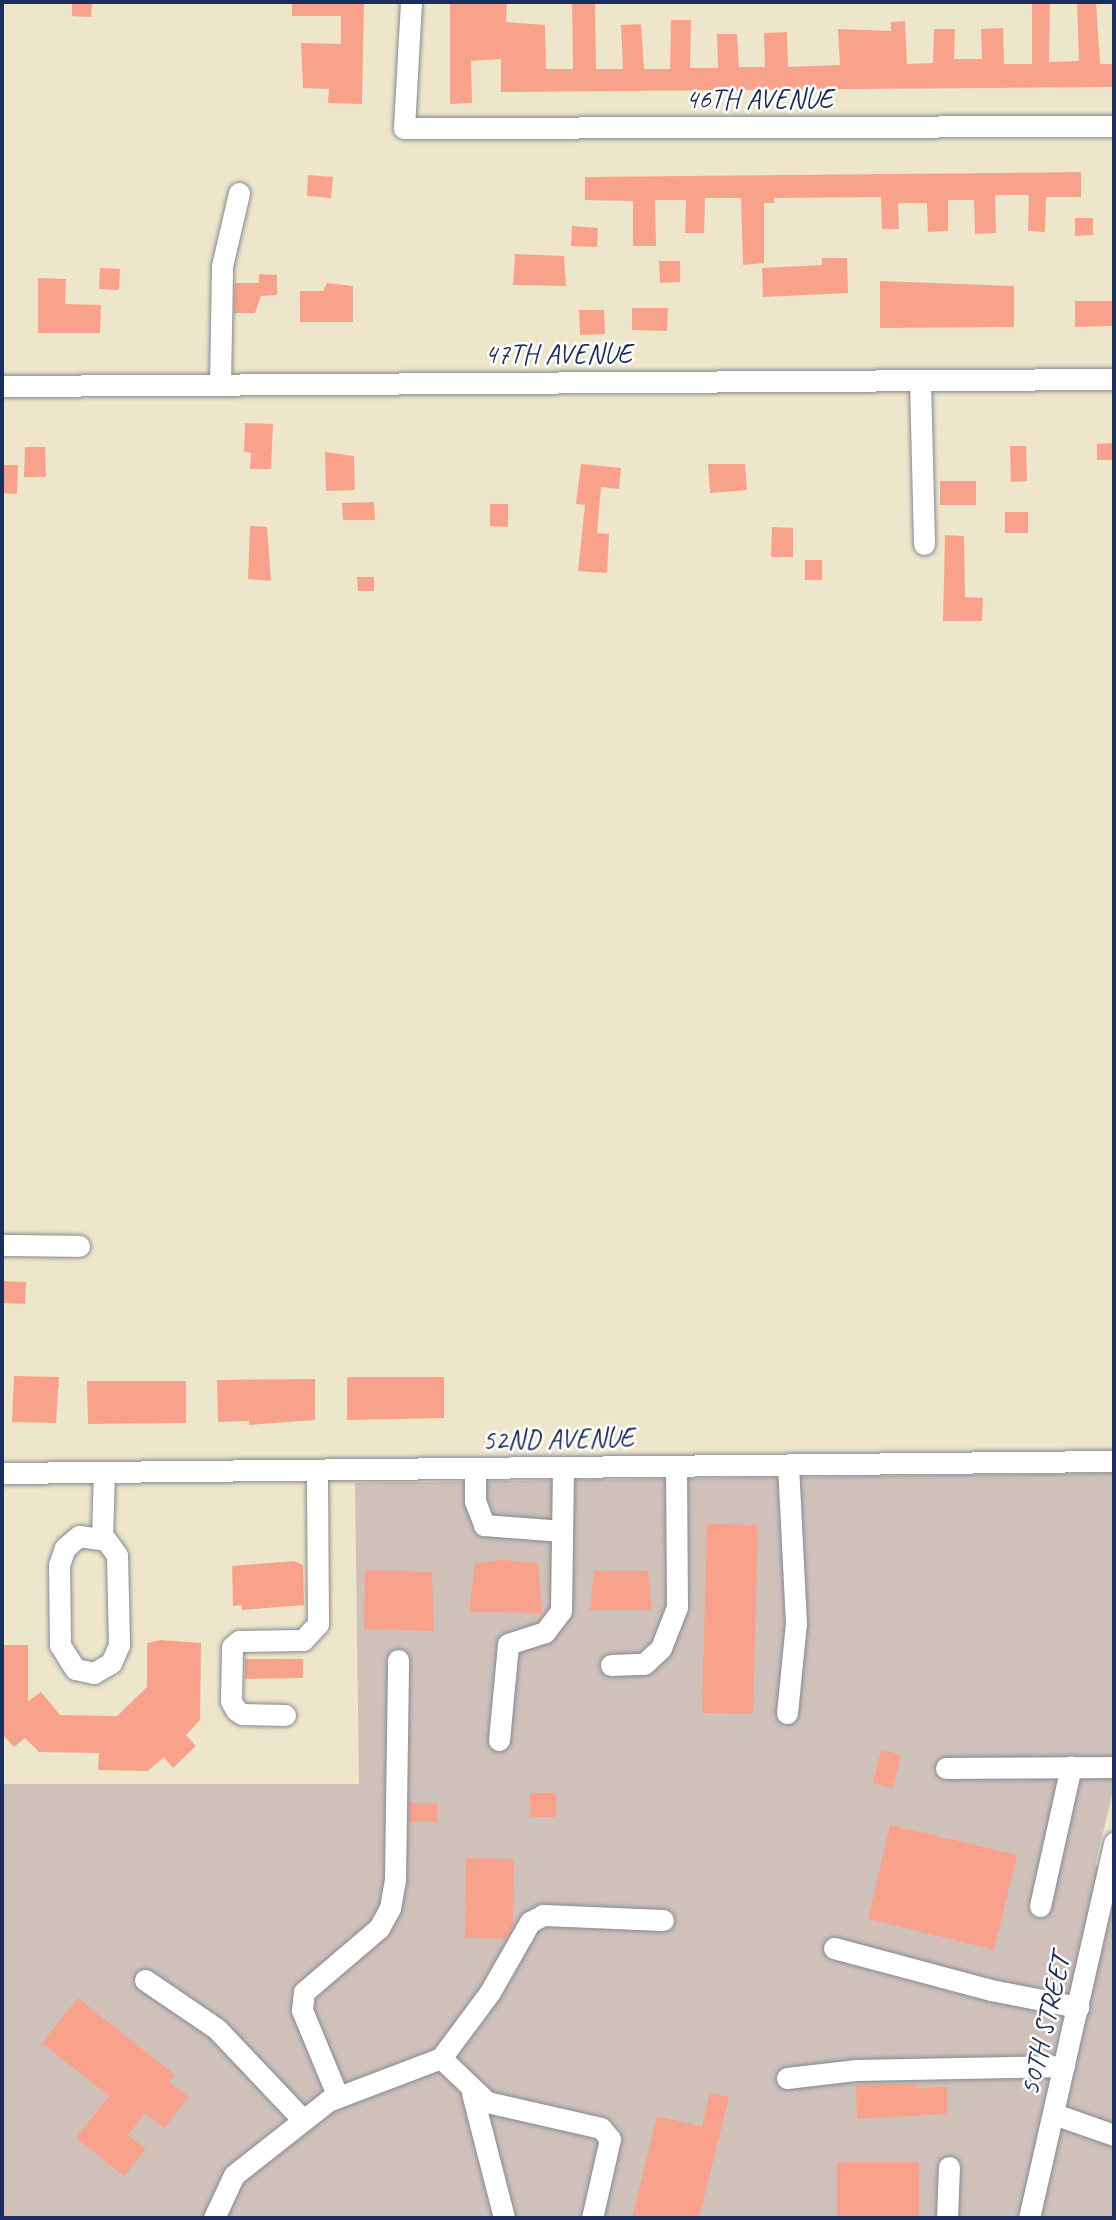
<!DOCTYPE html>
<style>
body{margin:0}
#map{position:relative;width:1116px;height:2220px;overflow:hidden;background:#eee6ca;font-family:Caveat,sans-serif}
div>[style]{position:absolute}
.industrial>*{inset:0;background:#cfc0ba}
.building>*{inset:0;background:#f9a28b}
.roads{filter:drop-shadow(0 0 2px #848a94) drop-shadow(0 0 2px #848a94)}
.minor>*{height:21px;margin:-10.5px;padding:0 10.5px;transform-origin:10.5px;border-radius:10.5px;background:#fff}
span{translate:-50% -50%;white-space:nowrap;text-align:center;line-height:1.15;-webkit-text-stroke:5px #fff;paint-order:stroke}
.street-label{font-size:28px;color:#1b2f5e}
.frame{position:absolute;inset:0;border:4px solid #1b2f5e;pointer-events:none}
</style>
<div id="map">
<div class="industrial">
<div style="clip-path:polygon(1114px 1473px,1114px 1788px,1095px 1865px,1114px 1870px,1114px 2218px,2px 2218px,2px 1784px,359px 1784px,355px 1483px)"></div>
</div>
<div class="building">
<div style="clip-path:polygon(72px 2px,92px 2px,91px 17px,72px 16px)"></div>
<div style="clip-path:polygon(292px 2px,364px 2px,362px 104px,328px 103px,329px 89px,303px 88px,301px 43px,341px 44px,341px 16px,292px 16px)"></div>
<div style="clip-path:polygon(450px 2px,507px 2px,506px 22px,545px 25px,546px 69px,573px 69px,572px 2px,595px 2px,596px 69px,623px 69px,621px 25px,641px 24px,644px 69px,670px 69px,671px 20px,691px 20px,690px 68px,718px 68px,717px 34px,737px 34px,739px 67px,765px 67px,764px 33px,787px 32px,788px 67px,840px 65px,838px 29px,891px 31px,891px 22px,905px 21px,907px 64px,933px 63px,934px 29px,955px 29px,954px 59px,982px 59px,981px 29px,1003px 28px,1004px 64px,1032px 64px,1032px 2px,1050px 2px,1049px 62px,1079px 61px,1077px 2px,1096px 2px,1100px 64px,1114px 64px,1114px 87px,501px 92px,501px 59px,471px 61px,472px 103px,450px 104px)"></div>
<div style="clip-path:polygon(1081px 172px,1081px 197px,1046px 197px,1045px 232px,1028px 231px,1029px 195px,995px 195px,996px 233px,975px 234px,974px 200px,948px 200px,948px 231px,928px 232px,927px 203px,898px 203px,899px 229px,882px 229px,881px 197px,774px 198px,774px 203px,764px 203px,764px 263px,743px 265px,741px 198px,705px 198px,704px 233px,685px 233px,686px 200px,655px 200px,656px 246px,633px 246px,633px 201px,585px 200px,585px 177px)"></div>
<div style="clip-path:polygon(308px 175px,333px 177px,331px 198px,307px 196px)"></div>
<div style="clip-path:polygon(1075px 218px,1093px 218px,1093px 235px,1075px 236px)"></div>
<div style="clip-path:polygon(572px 226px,598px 228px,597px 247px,571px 246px)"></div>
<div style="clip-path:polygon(515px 254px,564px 256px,566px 286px,513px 285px)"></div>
<div style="clip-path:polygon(822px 258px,847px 258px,848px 293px,763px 297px,762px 268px,822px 265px)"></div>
<div style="clip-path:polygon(659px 261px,680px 261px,680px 282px,660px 283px)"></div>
<div style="clip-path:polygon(100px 268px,120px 269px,119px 290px,99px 289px)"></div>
<div style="clip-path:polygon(259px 274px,277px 275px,277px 295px,261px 296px,255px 313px,234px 313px,235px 283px,259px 283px)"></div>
<div style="clip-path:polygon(38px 278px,66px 279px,65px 304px,101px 305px,100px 333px,38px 333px)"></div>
<div style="clip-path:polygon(880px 281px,1014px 286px,1014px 327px,880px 328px)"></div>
<div style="clip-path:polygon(327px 283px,353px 286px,353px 322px,300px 322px,300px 291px,323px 291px)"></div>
<div style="clip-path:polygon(1075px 301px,1114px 301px,1114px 326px,1075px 327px)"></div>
<div style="clip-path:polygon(632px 308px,668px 308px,667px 331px,632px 330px)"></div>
<div style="clip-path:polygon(579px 310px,604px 310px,605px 334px,580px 335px)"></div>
<div style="clip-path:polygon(245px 423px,273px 424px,271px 469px,250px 469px,251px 453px,244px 452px)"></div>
<div style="clip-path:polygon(1114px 443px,1114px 460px,1097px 460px,1097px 444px)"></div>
<div style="clip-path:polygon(1010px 446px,1026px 446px,1027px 481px,1011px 482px)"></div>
<div style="clip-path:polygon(25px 447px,45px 447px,46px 477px,24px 477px)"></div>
<div style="clip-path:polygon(325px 452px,354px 456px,355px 490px,326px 491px)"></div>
<div style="clip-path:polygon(581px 464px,621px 468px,619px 489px,601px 487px,597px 533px,609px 534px,607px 573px,578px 571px,585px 505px,576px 504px)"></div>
<div style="clip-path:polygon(708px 464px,745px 464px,747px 490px,710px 493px)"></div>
<div style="clip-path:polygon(2px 465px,18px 465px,17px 494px,2px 493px)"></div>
<div style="clip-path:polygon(940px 481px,976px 481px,976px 505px,940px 505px)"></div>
<div style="clip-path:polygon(374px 502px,375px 520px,343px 520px,342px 503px)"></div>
<div style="clip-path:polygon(490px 504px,508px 504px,508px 527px,490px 526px)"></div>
<div style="clip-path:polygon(1005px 512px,1028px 512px,1028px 533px,1005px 533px)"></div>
<div style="clip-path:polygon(250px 526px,267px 527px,271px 581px,248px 579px)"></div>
<div style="clip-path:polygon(772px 527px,793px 528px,793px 557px,771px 557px)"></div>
<div style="clip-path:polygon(945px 535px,964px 536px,965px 597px,983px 598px,982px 621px,943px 621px)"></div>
<div style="clip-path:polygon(805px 560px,822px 560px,822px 580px,805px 580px)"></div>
<div style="clip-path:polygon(357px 577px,374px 577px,374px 591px,358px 591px)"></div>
<div style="clip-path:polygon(2px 1281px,26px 1282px,25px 1304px,2px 1303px)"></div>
<div style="clip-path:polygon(14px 1376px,59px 1377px,56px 1423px,12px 1422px)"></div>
<div style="clip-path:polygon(347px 1377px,444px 1377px,444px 1418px,347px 1420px)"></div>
<div style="clip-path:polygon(315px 1379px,315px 1420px,249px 1425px,249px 1421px,218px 1422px,217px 1380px)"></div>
<div style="clip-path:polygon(87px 1381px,186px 1381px,186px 1423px,88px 1424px)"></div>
<div style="clip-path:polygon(707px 1524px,758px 1525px,753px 1714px,702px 1713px)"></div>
<div style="clip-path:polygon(499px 1560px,538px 1563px,542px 1613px,469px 1612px,475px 1563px)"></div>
<div style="clip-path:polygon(294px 1561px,303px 1565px,304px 1605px,242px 1610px,242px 1605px,233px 1606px,232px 1566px)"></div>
<div style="clip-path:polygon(365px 1570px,432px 1572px,434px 1631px,364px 1629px)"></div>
<div style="clip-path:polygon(594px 1571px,648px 1571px,652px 1610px,590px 1610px)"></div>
<div style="clip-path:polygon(161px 1640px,201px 1643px,200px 1720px,186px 1735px,196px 1746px,173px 1768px,164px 1757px,148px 1771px,98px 1770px,99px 1753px,39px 1752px,25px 1738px,14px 1747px,2px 1734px,2px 1645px,28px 1645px,28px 1701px,41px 1692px,60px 1715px,117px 1716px,147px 1687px,147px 1643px)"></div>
<div style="clip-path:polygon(245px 1659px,303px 1659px,303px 1678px,245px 1679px)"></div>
<div style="clip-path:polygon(881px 1750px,901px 1755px,893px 1788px,873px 1783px)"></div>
<div style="clip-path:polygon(530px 1793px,556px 1793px,556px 1817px,530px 1817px)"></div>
<div style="clip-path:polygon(409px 1803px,437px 1803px,437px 1822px,409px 1822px)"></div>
<div style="clip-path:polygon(890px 1825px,1017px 1855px,994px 1950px,868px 1919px)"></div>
<div style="clip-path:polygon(466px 1858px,514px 1859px,513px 1926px,505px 1939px,465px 1938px)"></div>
<div style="clip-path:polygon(78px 1998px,175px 2075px,169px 2082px,189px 2097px,164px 2128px,145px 2113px,128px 2135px,146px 2149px,124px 2176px,76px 2138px,109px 2096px,42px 2043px)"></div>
<div style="clip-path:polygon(915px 2084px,916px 2088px,947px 2087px,947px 2114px,857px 2119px,856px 2085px)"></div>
<div style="clip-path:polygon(710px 2093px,729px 2097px,699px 2218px,632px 2218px,657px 2116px,702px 2127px)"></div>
<div style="clip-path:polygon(837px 2162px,919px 2162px,919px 2218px,837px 2218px)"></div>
</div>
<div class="roads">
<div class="minor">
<div style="left:411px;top:2px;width:126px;rotate:93.2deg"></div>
<div style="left:404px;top:128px;width:710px;rotate:-0.16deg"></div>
<div style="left:920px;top:380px;width:164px;rotate:88.6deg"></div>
<div style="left:220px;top:384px;width:118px;rotate:-89deg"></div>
<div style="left:222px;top:266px;width:75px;rotate:-76.9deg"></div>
<div style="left:2px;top:386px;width:1112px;rotate:-0.36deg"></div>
<div style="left:2px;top:1245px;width:77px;rotate:0.7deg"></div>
<div style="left:475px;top:1468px;width:33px;rotate:90deg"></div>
<div style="left:475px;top:1501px;width:26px;rotate:69deg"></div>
<div style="left:484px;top:1525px;width:78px;rotate:4.4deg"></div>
<div style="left:2px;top:1473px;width:1112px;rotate:-0.62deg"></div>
<div style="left:79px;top:1536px;width:27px;rotate:8deg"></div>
<div style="left:106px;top:1540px;width:19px;rotate:54deg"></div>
<div style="left:117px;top:1555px;width:90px;rotate:88.7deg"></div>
<div style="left:119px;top:1645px;width:20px;rotate:114deg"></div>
<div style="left:111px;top:1663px;width:20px;rotate:150deg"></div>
<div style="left:94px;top:1673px;width:19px;rotate:-168deg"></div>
<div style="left:75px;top:1669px;width:28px;rotate:-122deg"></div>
<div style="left:60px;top:1645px;width:80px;rotate:-90.7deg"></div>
<div style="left:59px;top:1565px;width:18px;rotate:-71deg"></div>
<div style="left:65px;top:1548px;width:18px;rotate:-41deg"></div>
<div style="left:102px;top:1538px;width:66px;rotate:-88.3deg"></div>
<div style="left:611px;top:1665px;width:33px;rotate:-2deg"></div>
<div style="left:644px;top:1664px;width:23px;rotate:-43deg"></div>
<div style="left:661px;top:1648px;width:44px;rotate:-68.7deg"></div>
<div style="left:677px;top:1607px;width:141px;rotate:-90.4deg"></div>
<div style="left:787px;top:1713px;width:90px;rotate:-84.3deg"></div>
<div style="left:796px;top:1623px;width:158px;rotate:-92.9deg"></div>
<div style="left:285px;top:1715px;width:43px;rotate:-178.7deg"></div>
<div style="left:242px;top:1714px;width:7px;rotate:-146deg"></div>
<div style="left:236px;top:1710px;width:10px;rotate:-119deg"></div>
<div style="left:231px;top:1701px;width:54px;rotate:-88.9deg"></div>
<div style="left:232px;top:1647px;width:9px;rotate:-41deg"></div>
<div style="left:239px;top:1641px;width:64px;rotate:-0.9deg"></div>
<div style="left:303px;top:1640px;width:22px;rotate:-47deg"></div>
<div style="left:318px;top:1624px;width:154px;rotate:-90.4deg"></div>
<div style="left:499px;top:1740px;width:96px;rotate:-84.6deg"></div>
<div style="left:508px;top:1644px;width:39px;rotate:-18deg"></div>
<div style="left:545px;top:1632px;width:26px;rotate:-53deg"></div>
<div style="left:561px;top:1611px;width:144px;rotate:-89.2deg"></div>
<div style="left:946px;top:1768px;width:168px;rotate:-0.3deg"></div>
<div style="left:1040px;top:1906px;width:143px;rotate:-77.5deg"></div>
<div style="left:834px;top:1948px;width:163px;rotate:15deg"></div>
<div style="left:991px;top:1990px;width:89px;rotate:11.1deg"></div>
<div style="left:145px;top:1980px;width:87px;rotate:34.2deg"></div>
<div style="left:217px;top:2029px;width:125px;rotate:46.6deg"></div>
<div style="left:441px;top:2058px;width:82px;rotate:-53.4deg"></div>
<div style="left:490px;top:1992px;width:81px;rotate:-60.3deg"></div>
<div style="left:530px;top:1922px;width:15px;rotate:-28deg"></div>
<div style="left:543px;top:1915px;width:120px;rotate:2.4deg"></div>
<div style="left:441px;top:2058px;width:64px;rotate:43.7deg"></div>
<div style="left:487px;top:2102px;width:117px;rotate:12.8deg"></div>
<div style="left:601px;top:2128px;width:14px;rotate:51deg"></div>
<div style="left:610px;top:2139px;width:81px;rotate:102.8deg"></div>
<div style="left:787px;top:2078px;width:68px;rotate:-6.7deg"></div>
<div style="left:855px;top:2070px;width:209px;rotate:-1.1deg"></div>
<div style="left:472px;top:2093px;width:129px;rotate:75.6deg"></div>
<div style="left:338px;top:2097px;width:94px;rotate:-112.5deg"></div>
<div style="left:302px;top:2010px;width:18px;rotate:-84deg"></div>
<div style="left:304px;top:1992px;width:99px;rotate:-40.5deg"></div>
<div style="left:379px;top:1928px;width:23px;rotate:-61deg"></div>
<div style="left:390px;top:1908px;width:27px;rotate:-80deg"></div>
<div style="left:395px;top:1881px;width:221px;rotate:-89.2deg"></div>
<div style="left:1054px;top:2114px;width:64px;rotate:19.3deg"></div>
<div style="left:214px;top:2218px;width:47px;rotate:-65.1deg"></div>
<div style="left:234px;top:2175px;width:120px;rotate:-38.2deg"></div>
<div style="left:328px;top:2101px;width:121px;rotate:-20.8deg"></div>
<div style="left:947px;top:2218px;width:51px;rotate:-87.8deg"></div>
<div style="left:1029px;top:2218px;width:385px;rotate:-77.2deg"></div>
</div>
</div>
<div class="street-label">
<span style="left:759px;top:99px">46TH AVENUE</span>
<span style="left:558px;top:354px">47TH AVENUE</span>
<span style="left:558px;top:1439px;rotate:-1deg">52ND AVENUE</span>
<span style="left:1045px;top:2025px;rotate:-77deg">50TH STREET</span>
</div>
<div class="frame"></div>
</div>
